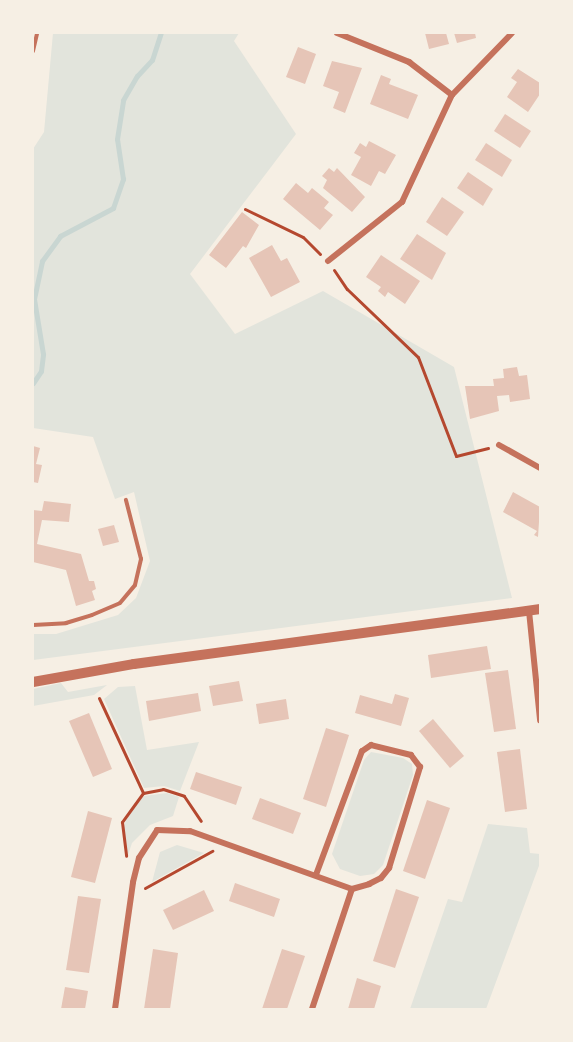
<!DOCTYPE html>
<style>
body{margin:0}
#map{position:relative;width:573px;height:1042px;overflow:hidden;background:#f6efe4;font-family:"DejaVu Sans",sans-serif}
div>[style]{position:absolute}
.green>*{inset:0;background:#e2e4dc}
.stream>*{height:5px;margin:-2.5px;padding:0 2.5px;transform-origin:2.5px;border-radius:2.5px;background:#c9d6d2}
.building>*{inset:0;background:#e6c5b7}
.path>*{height:3px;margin:-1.5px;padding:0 1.5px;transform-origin:1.5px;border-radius:1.5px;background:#b5482f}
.service>*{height:4px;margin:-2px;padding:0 2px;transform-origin:2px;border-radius:2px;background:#c5725c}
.minor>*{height:6px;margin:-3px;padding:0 3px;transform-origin:3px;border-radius:3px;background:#c5725c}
.tertiary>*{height:10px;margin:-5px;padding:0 5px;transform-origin:5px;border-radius:5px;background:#c5725c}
span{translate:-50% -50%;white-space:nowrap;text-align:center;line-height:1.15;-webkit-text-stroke:4.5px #f6efe4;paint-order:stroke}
.frame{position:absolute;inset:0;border:34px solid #f6efe4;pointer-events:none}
</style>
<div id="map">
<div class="green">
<div style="clip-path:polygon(53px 33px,239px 33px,234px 41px,296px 134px,190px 274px,235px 334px,323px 291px,454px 367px,512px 598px,33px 660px,33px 634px,56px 634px,118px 615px,136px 598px,150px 561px,134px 492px,115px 499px,93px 437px,33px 428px,33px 149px,44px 132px)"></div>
<div style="clip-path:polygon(61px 683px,68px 692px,107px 685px,94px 695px,33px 706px,33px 689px)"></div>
<div style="clip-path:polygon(135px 686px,147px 750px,199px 742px,180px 791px,164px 786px,144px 788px,104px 699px,118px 687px)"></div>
<div style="clip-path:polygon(371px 752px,403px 758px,412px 764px,413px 775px,383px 865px,374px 874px,360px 876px,340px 869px,332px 854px,364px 760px)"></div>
<div style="clip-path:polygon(167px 793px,179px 797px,173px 816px,150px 825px,132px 843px,128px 855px,123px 832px,127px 816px,144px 796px)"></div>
<div style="clip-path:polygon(488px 824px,527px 828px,530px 853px,540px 854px,540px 863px,486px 1009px,410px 1009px,448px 899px,462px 902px)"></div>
<div style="clip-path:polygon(177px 845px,204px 853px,152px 882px,160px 852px)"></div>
</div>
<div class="stream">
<div style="left:33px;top:383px;width:14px;rotate:-56deg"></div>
<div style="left:41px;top:371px;width:17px;rotate:-83deg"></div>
<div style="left:43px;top:354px;width:56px;rotate:-99.3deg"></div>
<div style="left:34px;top:299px;width:39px;rotate:-78deg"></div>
<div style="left:42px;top:261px;width:31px;rotate:-54deg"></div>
<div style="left:60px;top:236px;width:60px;rotate:-27.8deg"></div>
<div style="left:113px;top:208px;width:31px;rotate:-71deg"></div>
<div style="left:123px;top:179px;width:40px;rotate:-98.5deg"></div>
<div style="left:117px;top:139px;width:39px;rotate:-81deg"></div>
<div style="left:123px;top:100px;width:28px;rotate:-60deg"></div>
<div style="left:137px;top:76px;width:22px;rotate:-47deg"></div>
<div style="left:152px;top:60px;width:28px;rotate:-72deg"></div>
</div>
<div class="building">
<div style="clip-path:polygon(425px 33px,446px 33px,449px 44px,429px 49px)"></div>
<div style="clip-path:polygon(454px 33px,475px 33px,476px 38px,457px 43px)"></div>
<div style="clip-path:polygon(298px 47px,316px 54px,305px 84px,286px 77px)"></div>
<div style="clip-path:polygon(332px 61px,362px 68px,345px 113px,333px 108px,339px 92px,323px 86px)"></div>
<div style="clip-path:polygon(518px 69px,540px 83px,540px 94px,528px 112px,507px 97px,517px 82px,511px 78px)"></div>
<div style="clip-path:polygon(381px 75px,391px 79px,389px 84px,418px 95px,408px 119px,370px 104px)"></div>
<div style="clip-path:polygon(505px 114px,531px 131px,520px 148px,494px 131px)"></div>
<div style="clip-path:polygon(369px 141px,396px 155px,385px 174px,379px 171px,371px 186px,351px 175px,361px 157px,354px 153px,360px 143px,366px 147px)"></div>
<div style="clip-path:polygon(486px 143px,512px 160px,502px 177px,475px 160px)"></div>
<div style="clip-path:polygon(329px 168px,334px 172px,337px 168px,365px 197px,352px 212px,323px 188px,327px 180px,322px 176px)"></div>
<div style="clip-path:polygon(468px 172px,493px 189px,483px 206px,457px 188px)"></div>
<div style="clip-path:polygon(296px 183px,308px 193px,312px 188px,329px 202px,324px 208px,333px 215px,320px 230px,283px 199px)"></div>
<div style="clip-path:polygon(442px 197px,464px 212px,447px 236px,426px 222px)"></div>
<div style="clip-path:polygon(242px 212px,259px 225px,246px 248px,243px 246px,226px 268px,209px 255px)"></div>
<div style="clip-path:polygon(417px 234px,446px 253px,432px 280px,400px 259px)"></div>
<div style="clip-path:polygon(272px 245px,281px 261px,287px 258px,300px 282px,271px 297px,249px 258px)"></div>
<div style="clip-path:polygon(381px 255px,420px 281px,405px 304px,388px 292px,385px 297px,378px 291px,381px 287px,366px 277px)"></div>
<div style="clip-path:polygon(517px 367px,519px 376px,527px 375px,530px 399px,510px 402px,509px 395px,497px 396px,499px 411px,470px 419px,465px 386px,494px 386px,493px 379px,504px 378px,503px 369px)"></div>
<div style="clip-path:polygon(33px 446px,40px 448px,36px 464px,42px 465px,38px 483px,33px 482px)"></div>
<div style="clip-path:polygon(513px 492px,540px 507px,538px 537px,534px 535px,537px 531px,503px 512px)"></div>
<div style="clip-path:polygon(44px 501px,71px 504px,69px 522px,42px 520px,37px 544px,81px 554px,89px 581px,94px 581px,96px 589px,92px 591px,95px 600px,76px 606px,66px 570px,33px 562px,33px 510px,42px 511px)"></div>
<div style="clip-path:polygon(114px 525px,119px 542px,103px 546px,98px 529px)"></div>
<div style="clip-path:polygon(487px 646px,491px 669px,431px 678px,428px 655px)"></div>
<div style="clip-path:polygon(508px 670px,516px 729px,494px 732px,485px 673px)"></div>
<div style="clip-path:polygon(239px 681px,243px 701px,213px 706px,209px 686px)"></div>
<div style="clip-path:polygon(198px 693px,201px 711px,149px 721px,146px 701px)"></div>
<div style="clip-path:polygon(395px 694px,409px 698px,401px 726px,355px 713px,360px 695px,392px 704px)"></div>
<div style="clip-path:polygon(286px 699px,289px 719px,259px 724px,256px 704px)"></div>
<div style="clip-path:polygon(89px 713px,112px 769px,93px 777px,69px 721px)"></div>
<div style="clip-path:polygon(433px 719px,464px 756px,450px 768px,419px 731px)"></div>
<div style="clip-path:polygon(326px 728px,349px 735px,326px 807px,303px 799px)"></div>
<div style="clip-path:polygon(520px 749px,527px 809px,505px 812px,497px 752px)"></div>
<div style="clip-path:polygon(196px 772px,242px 787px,236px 805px,190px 789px)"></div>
<div style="clip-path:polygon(260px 798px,301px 813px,293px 834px,252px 819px)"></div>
<div style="clip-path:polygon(427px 800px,450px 808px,425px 879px,403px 871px)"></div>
<div style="clip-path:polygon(88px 811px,112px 818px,95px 883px,71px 877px)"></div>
<div style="clip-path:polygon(235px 883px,280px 899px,274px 917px,229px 901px)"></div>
<div style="clip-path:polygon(396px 889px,419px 897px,395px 968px,373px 961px)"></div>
<div style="clip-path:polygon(204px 890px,214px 911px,173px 930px,163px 910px)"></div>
<div style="clip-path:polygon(78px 896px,101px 899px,89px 973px,66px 970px)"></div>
<div style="clip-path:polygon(153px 949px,178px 953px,170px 1009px,144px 1009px)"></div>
<div style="clip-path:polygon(282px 949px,305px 956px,287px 1009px,262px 1009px)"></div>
<div style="clip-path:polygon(357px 978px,381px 986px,374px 1009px,348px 1009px)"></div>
<div style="clip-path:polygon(65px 987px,88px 991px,85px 1009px,61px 1009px)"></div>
</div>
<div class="path">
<div style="left:245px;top:209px;width:64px;rotate:25.8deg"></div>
<div style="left:303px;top:237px;width:24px;rotate:45deg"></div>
<div style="left:334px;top:270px;width:23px;rotate:56deg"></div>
<div style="left:347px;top:289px;width:98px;rotate:43.8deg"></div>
<div style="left:418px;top:357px;width:106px;rotate:69deg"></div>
<div style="left:456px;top:456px;width:33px;rotate:-14deg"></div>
<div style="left:99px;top:698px;width:105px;rotate:65.1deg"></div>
<div style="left:143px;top:793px;width:36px;rotate:126deg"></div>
<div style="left:122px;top:822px;width:34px;rotate:83deg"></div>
<div style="left:143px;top:793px;width:20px;rotate:-11deg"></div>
<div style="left:163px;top:789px;width:22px;rotate:18deg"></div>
<div style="left:184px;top:796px;width:30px;rotate:56deg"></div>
<div style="left:145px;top:888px;width:77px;rotate:-28.9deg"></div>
</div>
<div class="service">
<div style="left:33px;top:51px;width:18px;rotate:-77deg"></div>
<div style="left:33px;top:625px;width:33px;rotate:-3deg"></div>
<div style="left:66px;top:623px;width:27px;rotate:-17deg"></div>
<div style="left:92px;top:615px;width:30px;rotate:-23deg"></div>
<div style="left:120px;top:603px;width:23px;rotate:-50deg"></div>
<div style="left:135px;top:585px;width:27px;rotate:-77deg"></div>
<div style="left:141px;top:559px;width:61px;rotate:-104.3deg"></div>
</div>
<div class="minor">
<div style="left:337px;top:33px;width:78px;rotate:21.9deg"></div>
<div style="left:409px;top:62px;width:54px;rotate:37.5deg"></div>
<div style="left:328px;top:261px;width:95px;rotate:-38.6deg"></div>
<div style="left:402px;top:202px;width:118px;rotate:-65deg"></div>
<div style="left:452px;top:95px;width:86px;rotate:-45.9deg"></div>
<div style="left:499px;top:445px;width:47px;rotate:29.3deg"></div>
<div style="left:529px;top:611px;width:110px;rotate:84.2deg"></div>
<div style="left:115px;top:1009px;width:128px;rotate:-81.9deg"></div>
<div style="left:133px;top:882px;width:25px;rotate:-76deg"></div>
<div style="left:139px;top:858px;width:33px;rotate:-57deg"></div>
<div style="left:157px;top:830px;width:33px;rotate:2deg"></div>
<div style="left:190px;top:831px;width:172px;rotate:19.7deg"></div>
<div style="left:352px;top:889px;width:18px;rotate:-16deg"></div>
<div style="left:369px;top:884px;width:13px;rotate:-27deg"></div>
<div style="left:381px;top:878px;width:13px;rotate:-51deg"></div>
<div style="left:389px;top:868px;width:106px;rotate:-72.9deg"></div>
<div style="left:420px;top:767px;width:15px;rotate:-127deg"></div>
<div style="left:411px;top:755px;width:41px;rotate:-166deg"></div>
<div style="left:371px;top:745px;width:11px;rotate:146deg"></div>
<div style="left:362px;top:751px;width:132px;rotate:110.4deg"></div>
<div style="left:312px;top:1009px;width:126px;rotate:-71.6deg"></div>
</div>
<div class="tertiary">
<div style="left:33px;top:682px;width:103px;rotate:-10.1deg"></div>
<div style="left:134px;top:664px;width:410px;rotate:-7.7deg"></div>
</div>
<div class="frame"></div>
</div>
